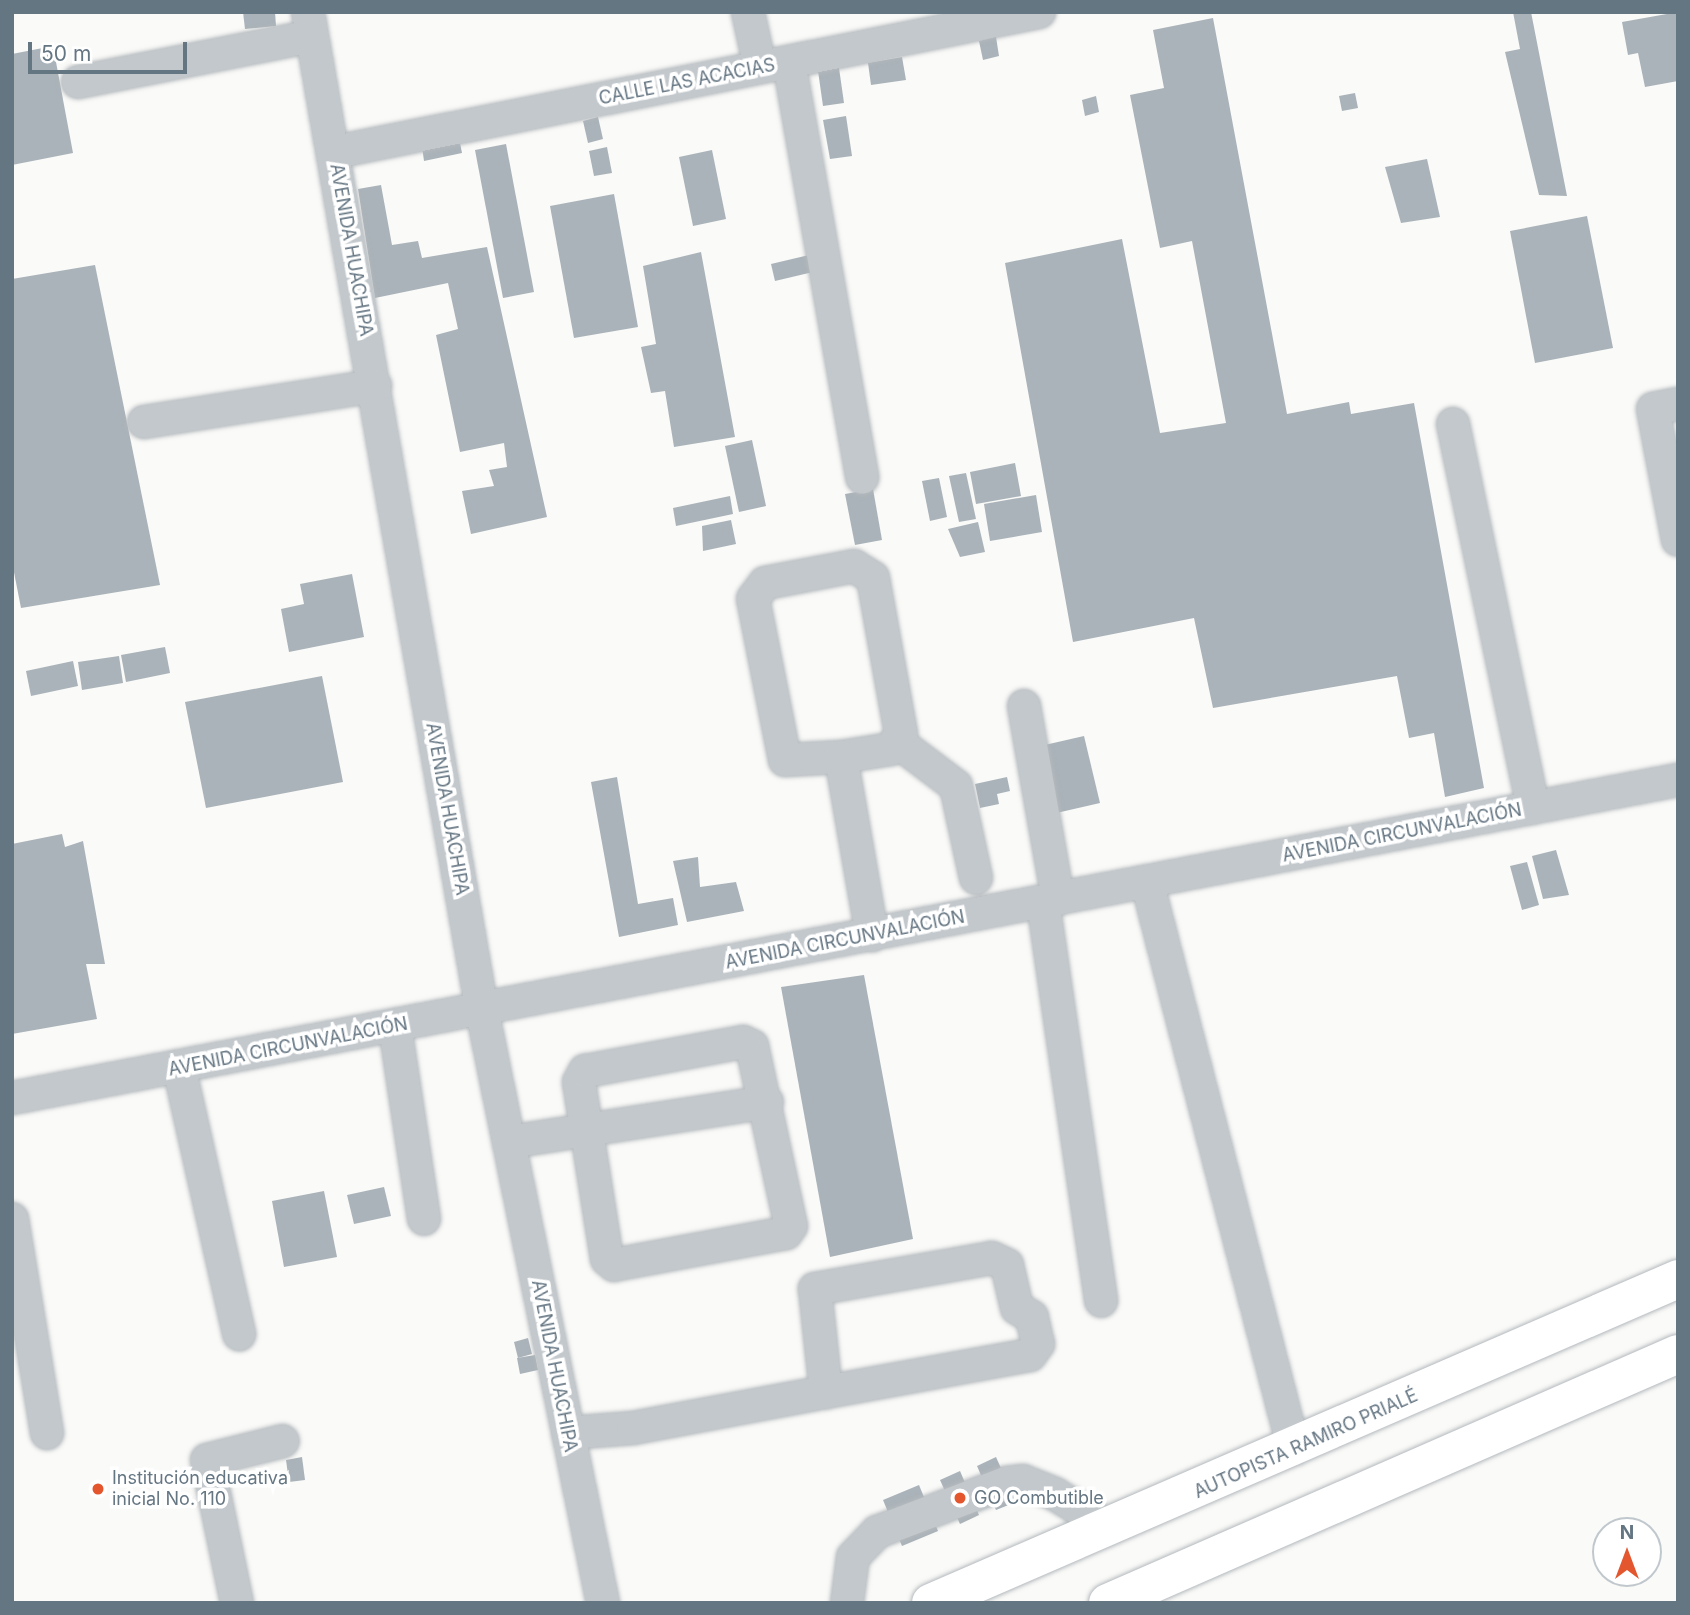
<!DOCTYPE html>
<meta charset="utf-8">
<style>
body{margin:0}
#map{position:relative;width:1690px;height:1615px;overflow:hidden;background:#fafaf8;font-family:Inter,sans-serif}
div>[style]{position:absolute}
.building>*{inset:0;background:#aab3b9}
.roads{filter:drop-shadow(0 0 2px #b4b9bd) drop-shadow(0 0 2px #b4b9bd)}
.minor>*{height:32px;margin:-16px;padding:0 16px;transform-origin:16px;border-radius:16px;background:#c3c8cc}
.highway>*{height:38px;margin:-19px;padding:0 19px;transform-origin:19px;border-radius:19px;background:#fff}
.dots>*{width:19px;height:19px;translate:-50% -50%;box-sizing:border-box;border:4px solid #fff;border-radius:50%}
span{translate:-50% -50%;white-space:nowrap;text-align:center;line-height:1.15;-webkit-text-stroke:7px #fff;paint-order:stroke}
.street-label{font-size:18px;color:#657683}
.poi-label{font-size:18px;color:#657683}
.left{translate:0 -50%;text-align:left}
.frame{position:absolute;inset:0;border:14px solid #657683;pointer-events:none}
.north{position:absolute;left:1592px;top:1517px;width:70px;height:70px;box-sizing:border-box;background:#fff;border:2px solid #c1c8cd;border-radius:50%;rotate:0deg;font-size:19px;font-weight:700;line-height:28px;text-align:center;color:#657683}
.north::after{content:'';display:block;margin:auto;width:24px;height:32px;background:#e4572e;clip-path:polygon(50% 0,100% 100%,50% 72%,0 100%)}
.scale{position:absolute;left:28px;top:42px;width:159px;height:32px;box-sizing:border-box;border:4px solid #657683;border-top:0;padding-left:9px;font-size:21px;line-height:24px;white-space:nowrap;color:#657683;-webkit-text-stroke:5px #fff;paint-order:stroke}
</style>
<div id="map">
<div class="building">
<div style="clip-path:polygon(243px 12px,275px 12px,276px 26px,245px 29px)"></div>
<div style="clip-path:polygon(1513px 12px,1531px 12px,1567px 196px,1539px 195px,1505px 52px,1520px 49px)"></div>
<div style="clip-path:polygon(1678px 12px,1678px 81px,1645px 87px,1638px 53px,1628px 55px,1622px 22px)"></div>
<div style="clip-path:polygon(1213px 18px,1287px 414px,1349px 402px,1351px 414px,1414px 403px,1484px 788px,1445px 797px,1434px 733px,1409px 738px,1397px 676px,1213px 708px,1194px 618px,1073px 642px,1005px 263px,1122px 239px,1160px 433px,1226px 423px,1192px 241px,1160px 248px,1130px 95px,1164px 88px,1153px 30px)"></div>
<div style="clip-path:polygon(996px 37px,999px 56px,983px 60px,979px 41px)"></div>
<div style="clip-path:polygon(53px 46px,73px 153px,12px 165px,12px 54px)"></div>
<div style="clip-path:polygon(902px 57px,906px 80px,871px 85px,868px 63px)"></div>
<div style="clip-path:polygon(839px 68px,844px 103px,823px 106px,818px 71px)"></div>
<div style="clip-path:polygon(1355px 93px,1358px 108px,1342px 111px,1339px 96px)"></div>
<div style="clip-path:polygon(1096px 96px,1099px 112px,1085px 116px,1082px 100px)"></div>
<div style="clip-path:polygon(846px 116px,852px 156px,830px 159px,823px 120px)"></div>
<div style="clip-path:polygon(598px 117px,603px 139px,588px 143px,583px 121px)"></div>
<div style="clip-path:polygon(459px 138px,462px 153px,424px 161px,422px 146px)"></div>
<div style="clip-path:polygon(506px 144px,534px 292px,503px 298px,475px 150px)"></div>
<div style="clip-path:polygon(607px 147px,612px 173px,594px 176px,589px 151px)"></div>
<div style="clip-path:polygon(712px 150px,726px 219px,693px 226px,679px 157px)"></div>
<div style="clip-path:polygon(1427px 159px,1440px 217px,1401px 223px,1385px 167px)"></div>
<div style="clip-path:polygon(381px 185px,392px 245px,418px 241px,422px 258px,487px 247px,547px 517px,471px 534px,462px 491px,494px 486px,489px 470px,507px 467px,504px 443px,460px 452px,436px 335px,458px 329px,448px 283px,375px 298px,358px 189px)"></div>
<div style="clip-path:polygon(614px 194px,638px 327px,574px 338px,550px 206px)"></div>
<div style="clip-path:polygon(1587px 216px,1613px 348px,1535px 363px,1510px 231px)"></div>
<div style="clip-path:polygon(701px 252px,735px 437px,674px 447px,665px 391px,651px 393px,641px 347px,656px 344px,643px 266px)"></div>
<div style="clip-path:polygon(809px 255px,813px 272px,775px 281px,771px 264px)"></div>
<div style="clip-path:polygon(95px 265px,160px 585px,21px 608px,12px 562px,12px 279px)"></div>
<div style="clip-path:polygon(752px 440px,766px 506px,739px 512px,725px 446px)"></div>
<div style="clip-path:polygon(1015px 463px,1021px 496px,976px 504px,970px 472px)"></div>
<div style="clip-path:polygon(966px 473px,976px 519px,959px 522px,949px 476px)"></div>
<div style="clip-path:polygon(939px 478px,947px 517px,930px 521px,922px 481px)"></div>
<div style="clip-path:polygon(873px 489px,882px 540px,855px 545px,845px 494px)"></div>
<div style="clip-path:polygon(1036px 495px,1042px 532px,990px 541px,984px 504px)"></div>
<div style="clip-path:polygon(730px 496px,733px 514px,676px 526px,673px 508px)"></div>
<div style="clip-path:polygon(731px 520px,736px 544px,703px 551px,702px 526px)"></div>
<div style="clip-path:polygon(978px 522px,985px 552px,960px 557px,948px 529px)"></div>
<div style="clip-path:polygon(352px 574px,364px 637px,289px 652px,281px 609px,304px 604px,300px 584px)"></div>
<div style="clip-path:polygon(165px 647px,170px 673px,126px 682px,121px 655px)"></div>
<div style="clip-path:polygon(119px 656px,123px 683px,82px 690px,78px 662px)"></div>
<div style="clip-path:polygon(73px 661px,78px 686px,31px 696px,26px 671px)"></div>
<div style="clip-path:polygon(322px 676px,343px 782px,206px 808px,185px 702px)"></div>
<div style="clip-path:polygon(1084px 736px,1100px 803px,1052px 814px,1036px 747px)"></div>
<div style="clip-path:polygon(617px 777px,638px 904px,673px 898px,678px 925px,619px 937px,591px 782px)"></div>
<div style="clip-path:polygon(1007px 777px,1010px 791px,997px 794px,999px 804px,980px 808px,975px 784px)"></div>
<div style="clip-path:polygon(62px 834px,65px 847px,83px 841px,105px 964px,86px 964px,97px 1019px,12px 1034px,12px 844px)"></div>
<div style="clip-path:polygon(1556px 850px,1569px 895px,1543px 899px,1532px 856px)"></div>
<div style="clip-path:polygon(698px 857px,700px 887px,736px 882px,744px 911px,687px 922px,673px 861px)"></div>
<div style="clip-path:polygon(1527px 862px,1539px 905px,1522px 910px,1510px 866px)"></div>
<div style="clip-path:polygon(864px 975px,913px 1239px,830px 1257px,781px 987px)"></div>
<div style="clip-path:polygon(384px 1187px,391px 1216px,354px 1224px,347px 1195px)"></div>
<div style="clip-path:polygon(324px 1191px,337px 1257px,284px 1267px,272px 1201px)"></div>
<div style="clip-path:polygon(528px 1338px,532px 1354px,518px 1358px,514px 1342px)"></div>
<div style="clip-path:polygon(535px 1355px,538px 1370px,520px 1374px,517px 1358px)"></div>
<div style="clip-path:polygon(302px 1457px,305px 1480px,289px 1482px,286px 1460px)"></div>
<div style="clip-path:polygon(996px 1457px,1016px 1502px,996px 1510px,977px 1466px)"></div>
<div style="clip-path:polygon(960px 1471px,979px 1515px,960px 1524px,940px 1480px)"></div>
<div style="clip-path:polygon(919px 1485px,938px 1531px,902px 1546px,883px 1500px)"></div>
</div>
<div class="roads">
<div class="minor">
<div style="left:308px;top:12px;width:1013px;rotate:80.11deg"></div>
<div style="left:482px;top:1010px;width:605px;rotate:78.47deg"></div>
<div style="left:748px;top:12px;width:56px;rotate:77.7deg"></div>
<div style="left:789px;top:62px;width:422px;rotate:80deg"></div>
<div style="left:78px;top:82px;width:238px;rotate:-11.1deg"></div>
<div style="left:335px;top:152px;width:718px;rotate:-11.25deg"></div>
<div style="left:1678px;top:404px;width:25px;rotate:169deg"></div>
<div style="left:1653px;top:409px;width:133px;rotate:79.2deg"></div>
<div style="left:144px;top:422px;width:234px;rotate:-8.9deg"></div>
<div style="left:1453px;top:424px;width:392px;rotate:78.2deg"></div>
<div style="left:1024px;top:706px;width:196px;rotate:80deg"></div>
<div style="left:899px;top:743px;width:71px;rotate:37deg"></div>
<div style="left:956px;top:786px;width:94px;rotate:77.7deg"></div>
<div style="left:841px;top:757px;width:56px;rotate:176.9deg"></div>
<div style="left:785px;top:760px;width:164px;rotate:-101.2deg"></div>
<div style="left:753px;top:599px;width:20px;rotate:-53deg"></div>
<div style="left:765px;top:583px;width:91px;rotate:-10.8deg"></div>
<div style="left:854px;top:566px;width:22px;rotate:32deg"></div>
<div style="left:873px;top:578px;width:158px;rotate:79.8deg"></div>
<div style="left:901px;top:734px;width:18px;rotate:124deg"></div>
<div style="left:891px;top:749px;width:51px;rotate:170.9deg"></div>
<div style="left:841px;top:757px;width:181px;rotate:80.1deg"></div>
<div style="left:1147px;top:882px;width:586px;rotate:75.47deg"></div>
<div style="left:1043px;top:902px;width:403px;rotate:81.7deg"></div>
<div style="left:395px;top:1027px;width:194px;rotate:81.4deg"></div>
<div style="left:743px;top:1042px;width:10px;rotate:24deg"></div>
<div style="left:752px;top:1046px;width:184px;rotate:77.8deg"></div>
<div style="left:791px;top:1226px;width:9px;rotate:126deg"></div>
<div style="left:786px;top:1233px;width:175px;rotate:169.5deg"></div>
<div style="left:614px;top:1265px;width:9px;rotate:-139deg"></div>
<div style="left:607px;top:1259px;width:179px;rotate:-99deg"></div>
<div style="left:579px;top:1082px;width:13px;rotate:-61deg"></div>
<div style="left:585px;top:1071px;width:161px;rotate:-10.4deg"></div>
<div style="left:179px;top:1067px;width:274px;rotate:77.3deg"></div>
<div style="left:12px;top:1098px;width:1696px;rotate:-10.81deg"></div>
<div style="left:509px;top:1142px;width:261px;rotate:-8.8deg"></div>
<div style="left:12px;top:1219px;width:217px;rotate:80.7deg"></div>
<div style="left:568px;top:1433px;width:65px;rotate:-4.4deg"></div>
<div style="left:633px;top:1428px;width:196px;rotate:-10.6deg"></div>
<div style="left:826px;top:1392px;width:207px;rotate:-10.3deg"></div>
<div style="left:1030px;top:1355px;width:14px;rotate:-54deg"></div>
<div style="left:1038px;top:1344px;width:28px;rotate:-103deg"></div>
<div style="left:1032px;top:1317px;width:17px;rotate:-149deg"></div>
<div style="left:1017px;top:1308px;width:44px;rotate:-103.1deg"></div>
<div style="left:1007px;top:1265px;width:17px;rotate:-155deg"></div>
<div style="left:992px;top:1258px;width:180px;rotate:170.1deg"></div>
<div style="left:815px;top:1289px;width:104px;rotate:83.9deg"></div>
<div style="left:237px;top:1603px;width:146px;rotate:-101.8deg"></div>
<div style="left:207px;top:1460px;width:78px;rotate:-14deg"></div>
<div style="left:847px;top:1603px;width:46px;rotate:-82.6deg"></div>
<div style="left:853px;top:1557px;width:35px;rotate:-46deg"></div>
<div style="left:877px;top:1532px;width:138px;rotate:-20.8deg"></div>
<div style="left:1006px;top:1483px;width:17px;rotate:-7deg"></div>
<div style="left:1023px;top:1481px;width:35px;rotate:22deg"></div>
<div style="left:1055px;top:1494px;width:65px;rotate:31.7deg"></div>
</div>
<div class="highway">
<div style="left:931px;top:1603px;width:814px;rotate:-23.45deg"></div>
<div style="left:1108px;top:1603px;width:622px;rotate:-23.6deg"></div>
</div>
</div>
<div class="dots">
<div style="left:98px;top:1489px;background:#e4572e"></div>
<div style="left:960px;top:1498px;background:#e4572e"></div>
</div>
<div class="street-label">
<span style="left:687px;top:82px;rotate:-11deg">CALLE LAS ACACIAS</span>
<span style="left:351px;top:250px;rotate:80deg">AVENIDA HUACHIPA</span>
<span style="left:447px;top:809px;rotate:80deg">AVENIDA HUACHIPA</span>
<span style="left:1402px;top:833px;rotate:-11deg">AVENIDA CIRCUNVALACIÓN</span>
<span style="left:845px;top:940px;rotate:-11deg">AVENIDA CIRCUNVALACIÓN</span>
<span style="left:288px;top:1047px;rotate:-11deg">AVENIDA CIRCUNVALACIÓN</span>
<span style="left:554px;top:1366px;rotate:79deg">AVENIDA HUACHIPA</span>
<span style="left:1306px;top:1444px;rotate:-24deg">AUTOPISTA RAMIRO PRIALÉ</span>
</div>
<div class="poi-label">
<span class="left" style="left:112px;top:1489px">Institución educativa<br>inicial No. 110</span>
<span class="left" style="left:974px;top:1498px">GO Combutible</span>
</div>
<div class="frame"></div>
<div class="north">N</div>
<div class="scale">50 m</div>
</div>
